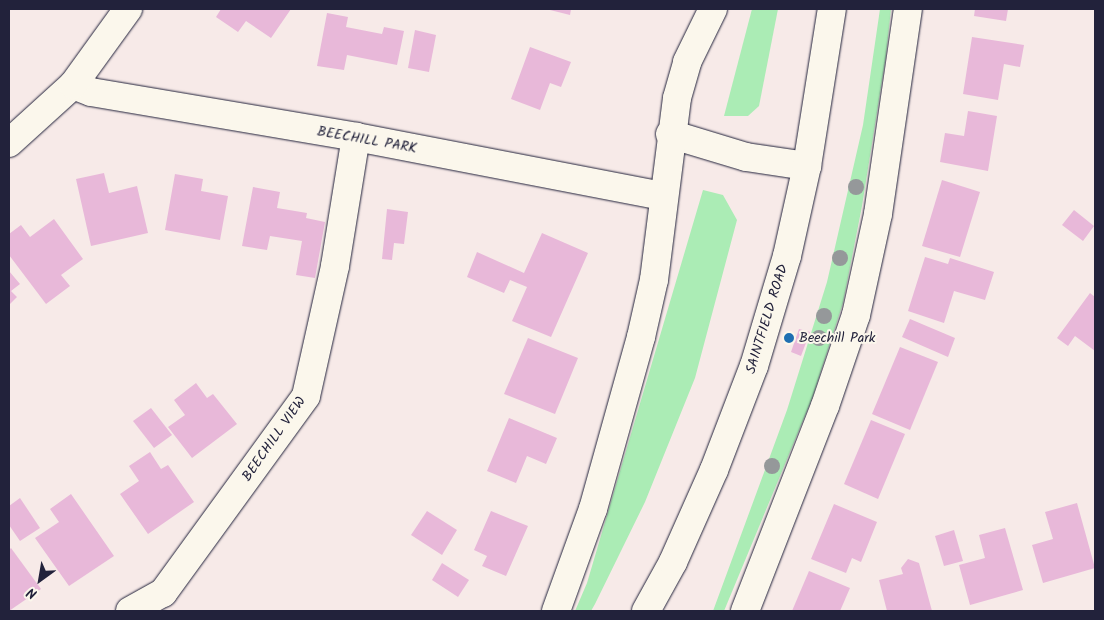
<!DOCTYPE html>
<style>
body{margin:0}
#map{position:relative;width:1104px;height:620px;overflow:hidden;background:#f7eae8;font-family:Kalam,sans-serif}
div>[style]{position:absolute}
.green>*{inset:0;background:#abecb5}
.building>*{inset:0;background:#e8b8d9}
.roads{filter:drop-shadow(0 0 1px #22223b) drop-shadow(0 0 1px #22223b)}
.street>*{height:28px;margin:-14px;padding:0 14px;transform-origin:14px;border-radius:14px;background:#fbf7ec}
.highway>*{height:28px;margin:-14px;padding:0 14px;transform-origin:14px;border-radius:14px;background:#fbf7ec}
.trees>*{width:16px;height:16px;margin:-8px;border-radius:50%;background:#95989a}
.dots>*{width:14px;height:14px;translate:-50% -50%;box-sizing:border-box;border:2px solid #fbf7ec;border-radius:50%}
span{translate:-50% -50%;white-space:nowrap;text-align:center;line-height:1.15;-webkit-text-stroke:4px #fbf7ec;paint-order:stroke}
.street-label{font-size:14px;color:#22223b}
.poi-label{font-size:14px;color:#22223b}
.left{translate:0 -50%;text-align:left}
.frame{position:absolute;inset:0;border:10px solid #22223b;pointer-events:none}
.north{position:absolute;left:15px;top:555px;width:50px;height:50px;-webkit-text-stroke:4px #fbf7ec;paint-order:stroke;rotate:212deg;font-size:14px;font-weight:700;line-height:20px;text-align:center;color:#22223b}
.north::after{content:'';display:block;margin:auto;width:18px;height:22px;background:#22223b;clip-path:polygon(50% 0,100% 100%,50% 72%,0 100%)}
</style>
<div id="map">
<div class="green">
<div style="clip-path:polygon(752px 9px,778px 9px,759px 106px,748px 116px,724px 116px)"></div>
<div style="clip-path:polygon(880px 9px,891px 9px,886px 56px,862px 206px,843px 303px,812px 399px,724px 611px,713px 611px,787px 410px,827px 282px,863px 125px)"></div>
<div style="clip-path:polygon(703px 190px,723px 195px,737px 220px,695px 378px,645px 502px,595px 604px,591px 611px,575px 611px,587px 583px)"></div>
</div>
<div class="building">
<div style="clip-path:polygon(221px 9px,291px 9px,271px 38px,246px 21px,238px 32px,216px 17px)"></div>
<div style="clip-path:polygon(546px 9px,571px 9px,570px 15px)"></div>
<div style="clip-path:polygon(975px 9px,1008px 9px,1006px 21px,974px 16px)"></div>
<div style="clip-path:polygon(327px 13px,348px 17px,346px 27px,382px 34px,384px 27px,404px 31px,397px 65px,347px 55px,344px 70px,317px 66px)"></div>
<div style="clip-path:polygon(415px 30px,436px 35px,429px 72px,408px 68px)"></div>
<div style="clip-path:polygon(972px 37px,1024px 45px,1020px 67px,1004px 64px,998px 100px,963px 94px)"></div>
<div style="clip-path:polygon(530px 47px,571px 62px,561px 87px,550px 83px,540px 110px,511px 99px)"></div>
<div style="clip-path:polygon(968px 111px,997px 116px,988px 171px,940px 162px,945px 133px,964px 136px)"></div>
<div style="clip-path:polygon(104px 173px,109px 193px,137px 186px,148px 233px,91px 246px,76px 179px)"></div>
<div style="clip-path:polygon(175px 174px,203px 179px,201px 191px,228px 196px,220px 240px,165px 230px)"></div>
<div style="clip-path:polygon(942px 180px,980px 192px,960px 257px,922px 246px)"></div>
<div style="clip-path:polygon(253px 187px,280px 192px,277px 208px,307px 213px,306px 218px,325px 222px,315px 278px,296px 275px,302px 241px,270px 236px,267px 250px,242px 246px)"></div>
<div style="clip-path:polygon(387px 209px,408px 212px,404px 244px,394px 243px,392px 260px,382px 259px)"></div>
<div style="clip-path:polygon(1074px 210px,1094px 226px,1083px 241px,1062px 225px)"></div>
<div style="clip-path:polygon(54px 219px,83px 259px,61px 275px,70px 286px,46px 304px,9px 255px,9px 234px,21px 225px,30px 237px)"></div>
<div style="clip-path:polygon(542px 233px,588px 253px,551px 337px,512px 321px,527px 287px,510px 280px,504px 293px,467px 277px,477px 252px,524px 273px)"></div>
<div style="clip-path:polygon(925px 257px,948px 264px,950px 258px,994px 272px,985px 300px,954px 291px,944px 323px,908px 311px)"></div>
<div style="clip-path:polygon(9px 271px,20px 284px,11px 291px,17px 297px,9px 305px)"></div>
<div style="clip-path:polygon(1090px 293px,1095px 297px,1095px 351px,1075px 336px,1068px 346px,1057px 338px)"></div>
<div style="clip-path:polygon(910px 319px,955px 338px,948px 357px,902px 337px)"></div>
<div style="clip-path:polygon(799px 329px,810px 332px,801px 356px,791px 352px)"></div>
<div style="clip-path:polygon(528px 338px,578px 358px,555px 414px,504px 394px)"></div>
<div style="clip-path:polygon(900px 347px,938px 362px,910px 430px,872px 414px)"></div>
<div style="clip-path:polygon(196px 383px,207px 398px,213px 394px,237px 424px,192px 458px,168px 427px,185px 415px,174px 400px)"></div>
<div style="clip-path:polygon(151px 408px,172px 435px,154px 448px,133px 421px)"></div>
<div style="clip-path:polygon(509px 418px,557px 438px,546px 464px,527px 456px,516px 483px,487px 471px)"></div>
<div style="clip-path:polygon(871px 420px,905px 434px,878px 499px,844px 484px)"></div>
<div style="clip-path:polygon(150px 452px,161px 469px,168px 465px,194px 502px,148px 534px,120px 494px,139px 481px,129px 466px)"></div>
<div style="clip-path:polygon(71px 494px,114px 556px,69px 586px,35px 538px,59px 522px,50px 509px)"></div>
<div style="clip-path:polygon(20px 498px,40px 528px,20px 541px,9px 525px,9px 506px)"></div>
<div style="clip-path:polygon(1077px 503px,1095px 568px,1043px 583px,1032px 545px,1053px 539px,1045px 512px)"></div>
<div style="clip-path:polygon(834px 504px,877px 522px,861px 562px,852px 558px,846px 573px,811px 559px)"></div>
<div style="clip-path:polygon(427px 511px,457px 530px,442px 555px,411px 535px)"></div>
<div style="clip-path:polygon(491px 511px,528px 526px,506px 576px,482px 566px,487px 556px,474px 550px)"></div>
<div style="clip-path:polygon(1005px 528px,1023px 590px,970px 605px,959px 565px,985px 558px,979px 535px)"></div>
<div style="clip-path:polygon(954px 530px,963px 561px,944px 566px,935px 536px)"></div>
<div style="clip-path:polygon(11px 548px,41px 589px,9px 611px,9px 550px)"></div>
<div style="clip-path:polygon(908px 559px,919px 563px,932px 611px,887px 611px,879px 580px,903px 574px,901px 568px)"></div>
<div style="clip-path:polygon(442px 563px,469px 580px,458px 597px,432px 580px)"></div>
<div style="clip-path:polygon(809px 571px,850px 588px,840px 611px,792px 611px)"></div>
</div>
<div class="roads">
<div class="street">
<div style="left:73px;top:85px;width:19px;rotate:21deg"></div>
<div style="left:91px;top:92px;width:269px;rotate:9.6deg"></div>
<div style="left:356px;top:137px;width:312px;rotate:10.9deg"></div>
<div style="left:670px;top:134px;width:79px;rotate:16.8deg"></div>
<div style="left:746px;top:157px;width:62px;rotate:8.4deg"></div>
<div style="left:9px;top:143px;width:86px;rotate:-42.2deg"></div>
<div style="left:73px;top:85px;width:94px;rotate:-54.1deg"></div>
<div style="left:130px;top:611px;width:38px;rotate:-29deg"></div>
<div style="left:163px;top:593px;width:243px;rotate:-54deg"></div>
<div style="left:306px;top:396px;width:133px;rotate:-77.4deg"></div>
<div style="left:335px;top:266px;width:131px;rotate:-80.8deg"></div>
<div style="left:556px;top:611px;width:109px;rotate:-70.1deg"></div>
<div style="left:593px;top:509px;width:179px;rotate:-74.4deg"></div>
<div style="left:641px;top:337px;width:58px;rotate:-77.2deg"></div>
<div style="left:654px;top:280px;width:183px;rotate:-82.8deg"></div>
<div style="left:677px;top:98px;width:37px;rotate:-74deg"></div>
<div style="left:687px;top:62px;width:59px;rotate:-63.9deg"></div>
<div style="left:745px;top:611px;width:220px;rotate:-68.7deg"></div>
<div style="left:825px;top:406px;width:96px;rotate:-71.2deg"></div>
<div style="left:856px;top:315px;width:103px;rotate:-77.7deg"></div>
<div style="left:878px;top:214px;width:207px;rotate:-81.7deg"></div>
</div>
<div class="highway">
<div style="left:646px;top:611px;width:56px;rotate:-61.1deg"></div>
<div style="left:673px;top:562px;width:101px;rotate:-66deg"></div>
<div style="left:714px;top:470px;width:111px;rotate:-69deg"></div>
<div style="left:754px;top:366px;width:115px;rotate:-73.3deg"></div>
<div style="left:787px;top:256px;width:92px;rotate:-77.5deg"></div>
<div style="left:807px;top:166px;width:159px;rotate:-81deg"></div>
</div>
</div>
<div class="trees">
<div style="left:856px;top:187px"></div>
<div style="left:840px;top:258px"></div>
<div style="left:824px;top:316px"></div>
<div style="left:819px;top:338px"></div>
<div style="left:772px;top:466px"></div>
</div>
<div class="dots">
<div style="left:789px;top:338px;background:#1f6fb2"></div>
</div>
<div class="street-label">
<span style="left:367px;top:140px;rotate:10deg">BEECHILL PARK</span>
<span style="left:767px;top:319px;rotate:-73deg">SAINTFIELD ROAD</span>
<span style="left:274px;top:439px;rotate:-55deg">BEECHILL VIEW</span>
</div>
<div class="poi-label">
<span class="left" style="left:799px;top:338px">Beechill Park</span>
</div>
<div class="frame"></div>
<div class="north">N</div>
</div>
